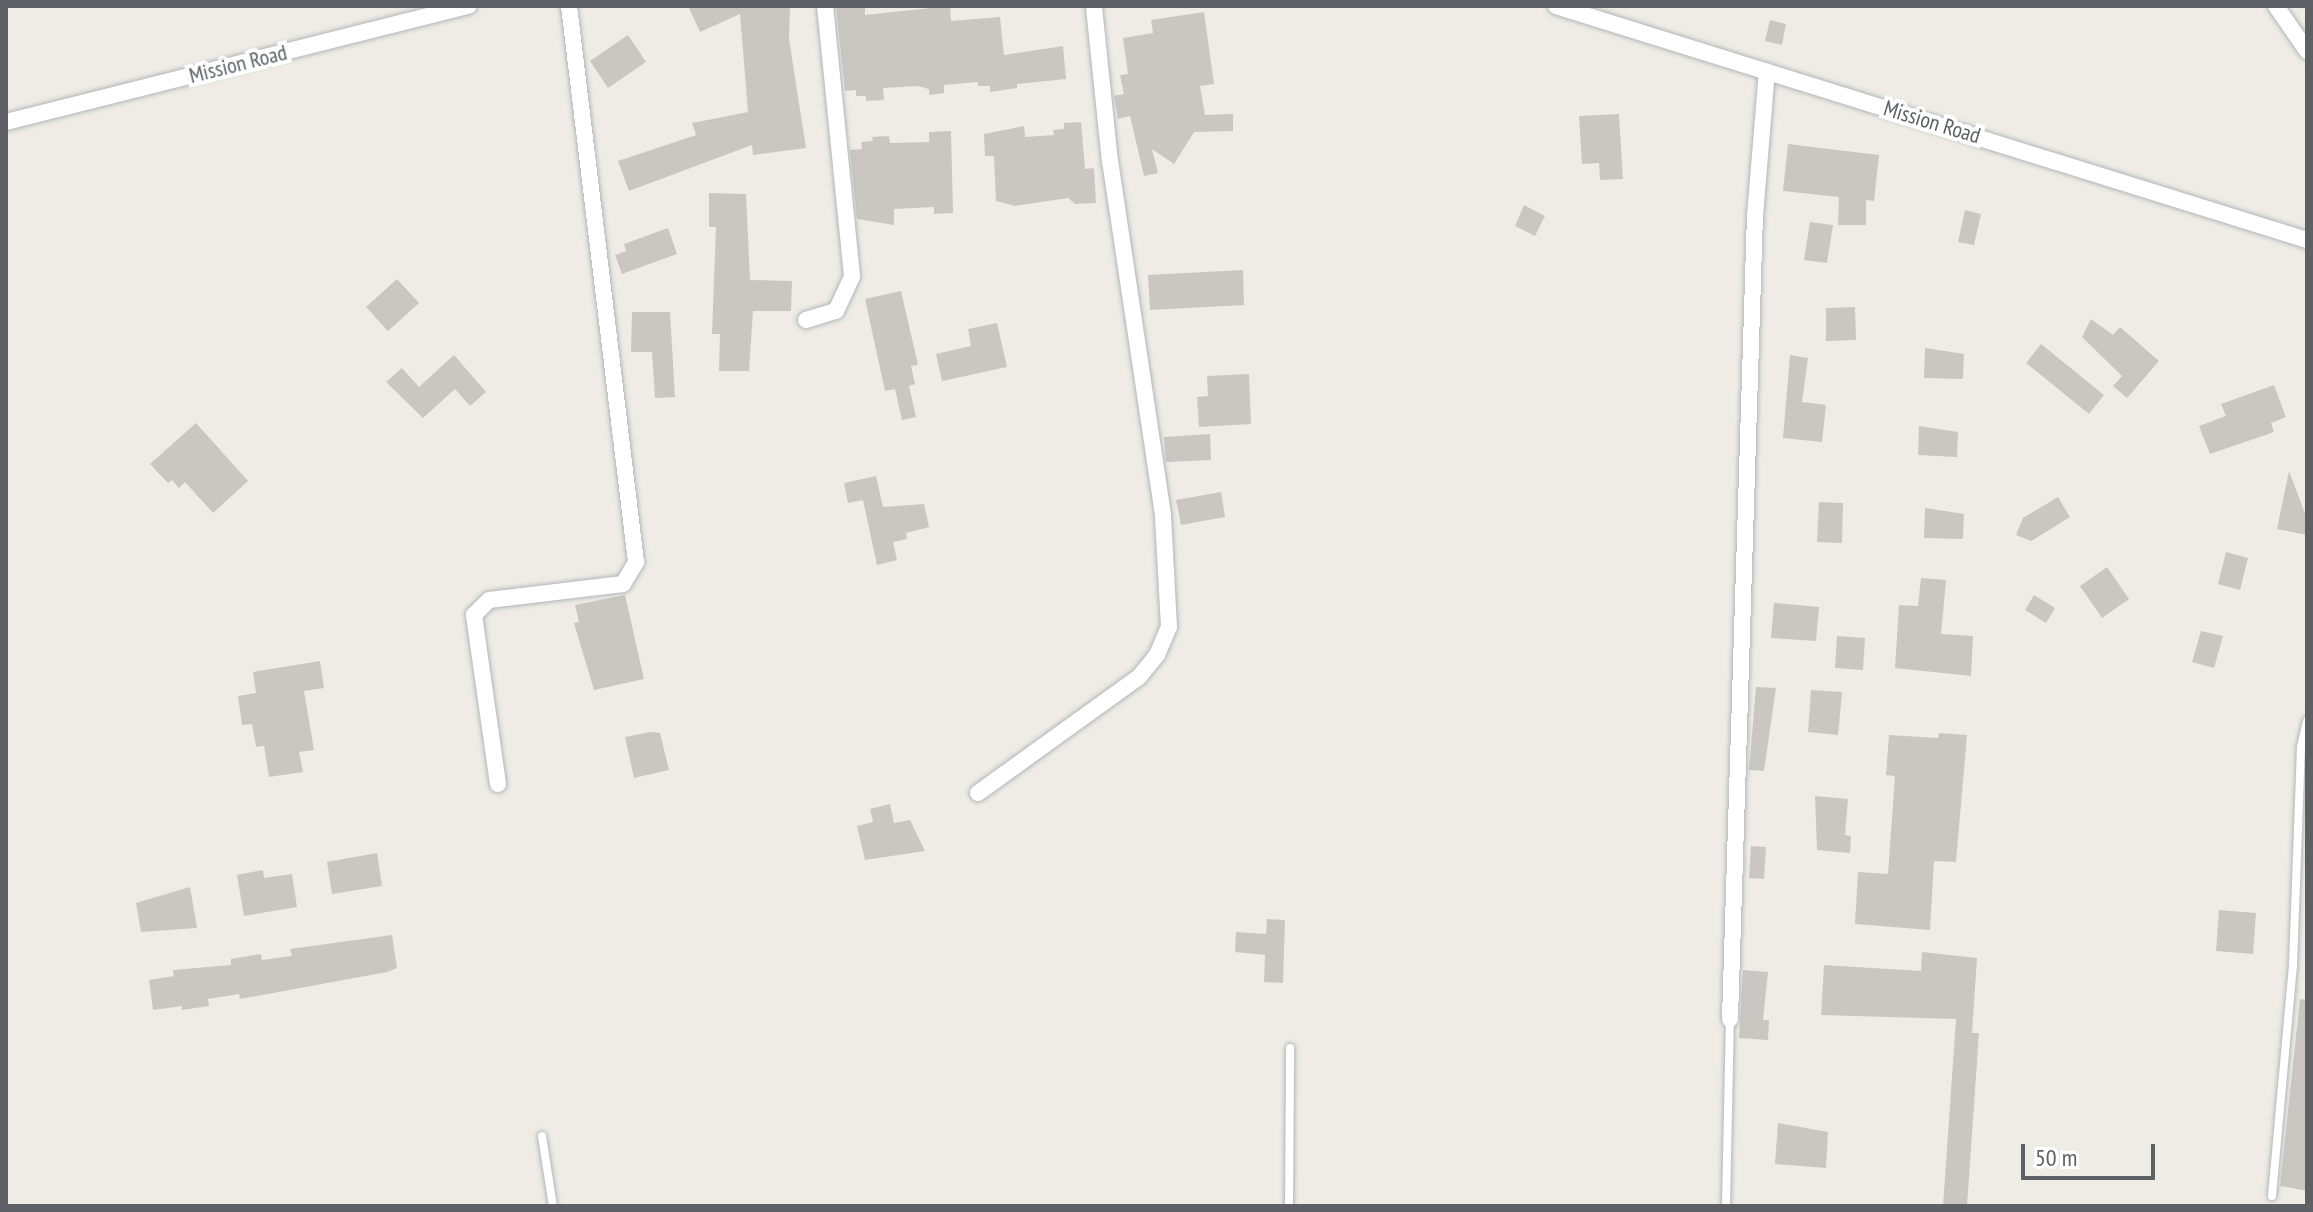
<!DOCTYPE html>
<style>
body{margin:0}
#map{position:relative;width:2313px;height:1212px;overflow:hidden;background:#efece5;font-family:"PT Sans Narrow",sans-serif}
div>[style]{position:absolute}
.building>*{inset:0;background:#cac7c2}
.roads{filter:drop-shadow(0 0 2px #b2b6ba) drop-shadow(0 0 2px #b2b6ba)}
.lane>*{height:8px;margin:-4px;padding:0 4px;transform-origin:4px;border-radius:4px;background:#fff}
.street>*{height:16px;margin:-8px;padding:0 8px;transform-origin:8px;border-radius:8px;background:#fff}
span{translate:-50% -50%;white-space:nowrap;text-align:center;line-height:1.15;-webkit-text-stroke:8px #fff;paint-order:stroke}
.street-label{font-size:22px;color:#5d6166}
.frame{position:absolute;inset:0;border:8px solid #5d6166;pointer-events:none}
.scale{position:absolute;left:2021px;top:1144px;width:134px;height:36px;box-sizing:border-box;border:4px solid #5d6166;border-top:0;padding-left:10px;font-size:24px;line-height:28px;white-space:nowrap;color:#5d6166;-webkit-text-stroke:6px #fff;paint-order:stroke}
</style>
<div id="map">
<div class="building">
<div style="clip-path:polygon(688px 6px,790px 6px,789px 39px,806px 148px,753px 155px,752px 145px,629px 191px,618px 161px,696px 135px,692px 123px,748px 112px,740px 14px,700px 32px)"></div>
<div style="clip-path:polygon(836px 6px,865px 6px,865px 15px,950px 6px,951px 21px,1000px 17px,1004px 55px,1063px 46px,1066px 79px,1017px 84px,1017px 88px,990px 92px,990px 86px,978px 86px,978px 82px,944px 85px,944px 93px,929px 95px,929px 89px,917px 86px,883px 88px,884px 100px,866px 101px,866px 96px,856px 96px,856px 90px,845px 91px)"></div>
<div style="clip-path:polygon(1204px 12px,1214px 84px,1200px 86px,1205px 115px,1233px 114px,1233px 131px,1194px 132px,1174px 164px,1152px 149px,1158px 173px,1144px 176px,1130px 116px,1118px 119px,1115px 102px,1114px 96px,1124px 94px,1120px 75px,1128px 74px,1123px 38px,1153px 33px,1151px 20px)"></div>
<div style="clip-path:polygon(1770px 20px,1786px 24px,1782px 45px,1765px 41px)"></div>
<div style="clip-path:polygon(628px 35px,646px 62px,608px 88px,590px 61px)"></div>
<div style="clip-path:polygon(1619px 114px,1623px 179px,1600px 180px,1599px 163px,1582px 164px,1579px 116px)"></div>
<div style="clip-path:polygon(1081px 122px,1085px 169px,1094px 168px,1096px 203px,1075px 204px,1068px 198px,1015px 206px,996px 201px,994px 156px,985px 156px,984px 134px,1024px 126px,1025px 137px,1054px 135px,1053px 130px,1064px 129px,1064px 123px)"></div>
<div style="clip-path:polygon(951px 131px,953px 213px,934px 214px,934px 207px,894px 209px,894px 225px,857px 219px,850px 150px,862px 149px,861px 142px,873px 141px,872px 137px,889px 136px,890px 143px,929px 142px,929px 132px)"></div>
<div style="clip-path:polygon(1788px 144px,1879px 155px,1874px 201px,1866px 200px,1866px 225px,1838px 225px,1839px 197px,1783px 191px)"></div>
<div style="clip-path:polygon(709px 193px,746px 194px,750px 280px,792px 281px,791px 311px,753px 311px,749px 371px,719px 371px,720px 334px,712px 334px,716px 227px,709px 227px)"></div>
<div style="clip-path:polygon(1524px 205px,1545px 216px,1535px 236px,1515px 226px)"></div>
<div style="clip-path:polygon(1965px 210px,1981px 214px,1974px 245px,1958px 242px)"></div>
<div style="clip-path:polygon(1810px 222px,1833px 225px,1827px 263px,1804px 260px)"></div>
<div style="clip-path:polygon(668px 228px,677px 254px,622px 274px,615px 255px,626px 251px,624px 244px)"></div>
<div style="clip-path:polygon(1243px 270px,1244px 305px,1150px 310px,1148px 275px)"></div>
<div style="clip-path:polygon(397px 279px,419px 303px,388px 331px,366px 307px)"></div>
<div style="clip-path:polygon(901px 291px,918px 365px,911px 366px,915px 384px,909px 386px,916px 417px,902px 420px,895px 389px,885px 391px,865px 299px)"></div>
<div style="clip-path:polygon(1855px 307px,1856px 340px,1826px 341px,1826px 308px)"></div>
<div style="clip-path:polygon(632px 312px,670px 312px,675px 397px,655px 398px,652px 352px,631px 352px)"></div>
<div style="clip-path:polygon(2091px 319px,2113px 335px,2120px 327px,2159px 361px,2127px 398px,2113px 386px,2122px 376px,2082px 337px)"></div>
<div style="clip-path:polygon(997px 323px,1007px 367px,942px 381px,936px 354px,971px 346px,968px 329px)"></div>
<div style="clip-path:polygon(2041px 344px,2104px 395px,2089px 414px,2026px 363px)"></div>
<div style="clip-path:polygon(1925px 348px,1964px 354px,1963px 379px,1924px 378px)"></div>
<div style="clip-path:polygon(454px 355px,486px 392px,470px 406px,455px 389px,423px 418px,386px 382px,402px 368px,419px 387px)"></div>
<div style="clip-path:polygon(1790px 355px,1808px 358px,1802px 402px,1826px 405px,1822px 442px,1783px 438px)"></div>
<div style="clip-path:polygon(1249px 374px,1251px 424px,1199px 427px,1197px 397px,1208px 396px,1207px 376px)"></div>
<div style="clip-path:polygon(2274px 385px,2286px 417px,2271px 423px,2274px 432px,2210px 454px,2199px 426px,2226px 416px,2221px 404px)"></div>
<div style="clip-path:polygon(196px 423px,248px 481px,213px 513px,185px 482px,179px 488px,172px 480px,168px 483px,150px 464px)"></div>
<div style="clip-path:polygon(1919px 426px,1958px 432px,1957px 457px,1918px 455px)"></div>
<div style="clip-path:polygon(1210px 434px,1211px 460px,1166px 462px,1164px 437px)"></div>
<div style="clip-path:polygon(2289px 471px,2307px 519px,2307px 535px,2277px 529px)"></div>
<div style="clip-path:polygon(876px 476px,883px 507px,924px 504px,929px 527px,906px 533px,907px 539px,893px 542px,897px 560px,877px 565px,863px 500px,848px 503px,844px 483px)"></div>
<div style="clip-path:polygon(1221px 492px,1225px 517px,1181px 525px,1176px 500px)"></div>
<div style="clip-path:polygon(2058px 497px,2070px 517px,2031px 541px,2016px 535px,2023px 518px)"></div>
<div style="clip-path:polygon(1819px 502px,1843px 503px,1842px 543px,1817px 542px)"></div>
<div style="clip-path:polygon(1925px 508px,1964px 514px,1963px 539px,1924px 538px)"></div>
<div style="clip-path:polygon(2226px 552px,2248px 558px,2240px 590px,2218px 584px)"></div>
<div style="clip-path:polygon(2107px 567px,2129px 599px,2102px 618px,2080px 586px)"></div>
<div style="clip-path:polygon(1921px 578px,1946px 580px,1941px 634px,1973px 636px,1971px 676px,1895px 668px,1899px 605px,1918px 606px)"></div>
<div style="clip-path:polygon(625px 595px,644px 679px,594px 690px,574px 623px,579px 622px,575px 605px)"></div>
<div style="clip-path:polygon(2034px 595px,2055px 608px,2046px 623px,2025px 610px)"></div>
<div style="clip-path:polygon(1774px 603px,1819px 607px,1816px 641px,1771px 638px)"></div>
<div style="clip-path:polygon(2201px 631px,2223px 636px,2214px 668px,2192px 662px)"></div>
<div style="clip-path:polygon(1837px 636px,1865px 638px,1863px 670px,1835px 668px)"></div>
<div style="clip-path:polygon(320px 661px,324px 688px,304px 691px,314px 750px,299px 752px,303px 772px,269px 777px,264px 746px,256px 747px,252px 724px,242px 725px,238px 696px,256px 693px,253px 672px)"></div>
<div style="clip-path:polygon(1756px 687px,1776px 688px,1764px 771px,1749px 770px)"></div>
<div style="clip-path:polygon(1811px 690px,1842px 692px,1838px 735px,1808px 732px)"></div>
<div style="clip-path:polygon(650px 732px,660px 733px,669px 770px,634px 778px,625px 737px)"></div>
<div style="clip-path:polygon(1939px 733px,1967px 735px,1956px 862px,1934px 861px,1930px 930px,1855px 924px,1858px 872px,1888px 874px,1895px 776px,1886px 775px,1889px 735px,1938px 738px)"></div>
<div style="clip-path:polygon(1815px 796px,1848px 799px,1845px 835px,1851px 836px,1850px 853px,1817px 850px)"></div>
<div style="clip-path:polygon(890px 804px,894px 823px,910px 820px,925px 851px,865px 860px,857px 826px,873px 822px,870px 809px)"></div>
<div style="clip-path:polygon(1751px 846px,1766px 847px,1764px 879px,1749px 878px)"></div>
<div style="clip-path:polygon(377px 853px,382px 886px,332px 894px,327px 862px)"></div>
<div style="clip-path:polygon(263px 870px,264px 878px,292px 874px,297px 907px,244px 916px,237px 875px)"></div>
<div style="clip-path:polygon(190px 887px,197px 928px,141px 932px,136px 903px)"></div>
<div style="clip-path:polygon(2219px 910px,2256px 913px,2253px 954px,2216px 951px)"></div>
<div style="clip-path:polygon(1267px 919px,1285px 920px,1283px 983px,1264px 982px,1265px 955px,1235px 952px,1236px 932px,1266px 934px)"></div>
<div style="clip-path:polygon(392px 935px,397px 968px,387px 972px,240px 999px,239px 994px,208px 999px,209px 1006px,182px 1010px,182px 1006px,153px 1010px,149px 980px,174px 976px,173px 970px,231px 965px,231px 959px,261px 954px,262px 960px,292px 956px,290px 949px)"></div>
<div style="clip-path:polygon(1922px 952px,1977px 958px,1972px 1033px,1979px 1033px,1967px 1206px,1943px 1206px,1956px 1019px,1821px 1015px,1824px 965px,1921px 971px)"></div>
<div style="clip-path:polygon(1743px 970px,1768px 972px,1763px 1020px,1769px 1020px,1768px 1040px,1739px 1038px)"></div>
<div style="clip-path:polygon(2300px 999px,2307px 1000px,2307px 1191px,2280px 1186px)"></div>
<div style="clip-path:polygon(1778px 1123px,1828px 1132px,1826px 1168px,1775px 1164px)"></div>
</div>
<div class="roads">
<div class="lane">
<div style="left:542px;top:1136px;width:71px;rotate:81.1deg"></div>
<div style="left:2272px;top:1196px;width:232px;rotate:-84.8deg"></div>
<div style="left:2293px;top:965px;width:218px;rotate:-87.9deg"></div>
<div style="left:2301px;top:747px;width:27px;rotate:-77deg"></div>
<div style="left:1289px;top:1206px;width:158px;rotate:-89.6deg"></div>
<div style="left:1726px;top:1206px;width:186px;rotate:-88.8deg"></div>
</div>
<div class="street">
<div style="left:1556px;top:6px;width:787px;rotate:17.31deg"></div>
<div style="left:2276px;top:6px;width:55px;rotate:55.4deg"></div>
<div style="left:6px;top:122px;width:477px;rotate:-14.1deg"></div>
<div style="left:806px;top:320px;width:31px;rotate:-17deg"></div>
<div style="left:836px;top:311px;width:38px;rotate:-65deg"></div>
<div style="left:852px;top:276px;width:271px;rotate:-95.7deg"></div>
<div style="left:498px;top:784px;width:171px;rotate:-98.1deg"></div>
<div style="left:474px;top:615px;width:21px;rotate:-45deg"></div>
<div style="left:489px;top:600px;width:135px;rotate:-6.8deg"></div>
<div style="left:623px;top:584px;width:26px;rotate:-59deg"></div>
<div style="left:636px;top:562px;width:560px;rotate:-96.87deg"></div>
<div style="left:978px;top:793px;width:198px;rotate:-35.8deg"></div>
<div style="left:1139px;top:677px;width:28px;rotate:-51deg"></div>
<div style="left:1157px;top:655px;width:30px;rotate:-67deg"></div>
<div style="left:1169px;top:627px;width:112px;rotate:-93.1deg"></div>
<div style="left:1163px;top:515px;width:357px;rotate:-98.5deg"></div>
<div style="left:1110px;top:162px;width:157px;rotate:-95.9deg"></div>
<div style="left:1730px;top:1019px;width:803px;rotate:-88.22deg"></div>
<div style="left:1755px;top:216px;width:145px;rotate:-85.3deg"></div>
</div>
</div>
<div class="street-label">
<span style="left:238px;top:64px;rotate:-14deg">Mission Road</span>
<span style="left:1932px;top:122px;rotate:17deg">Mission Road</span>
</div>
<div class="frame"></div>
<div class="scale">50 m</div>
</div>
